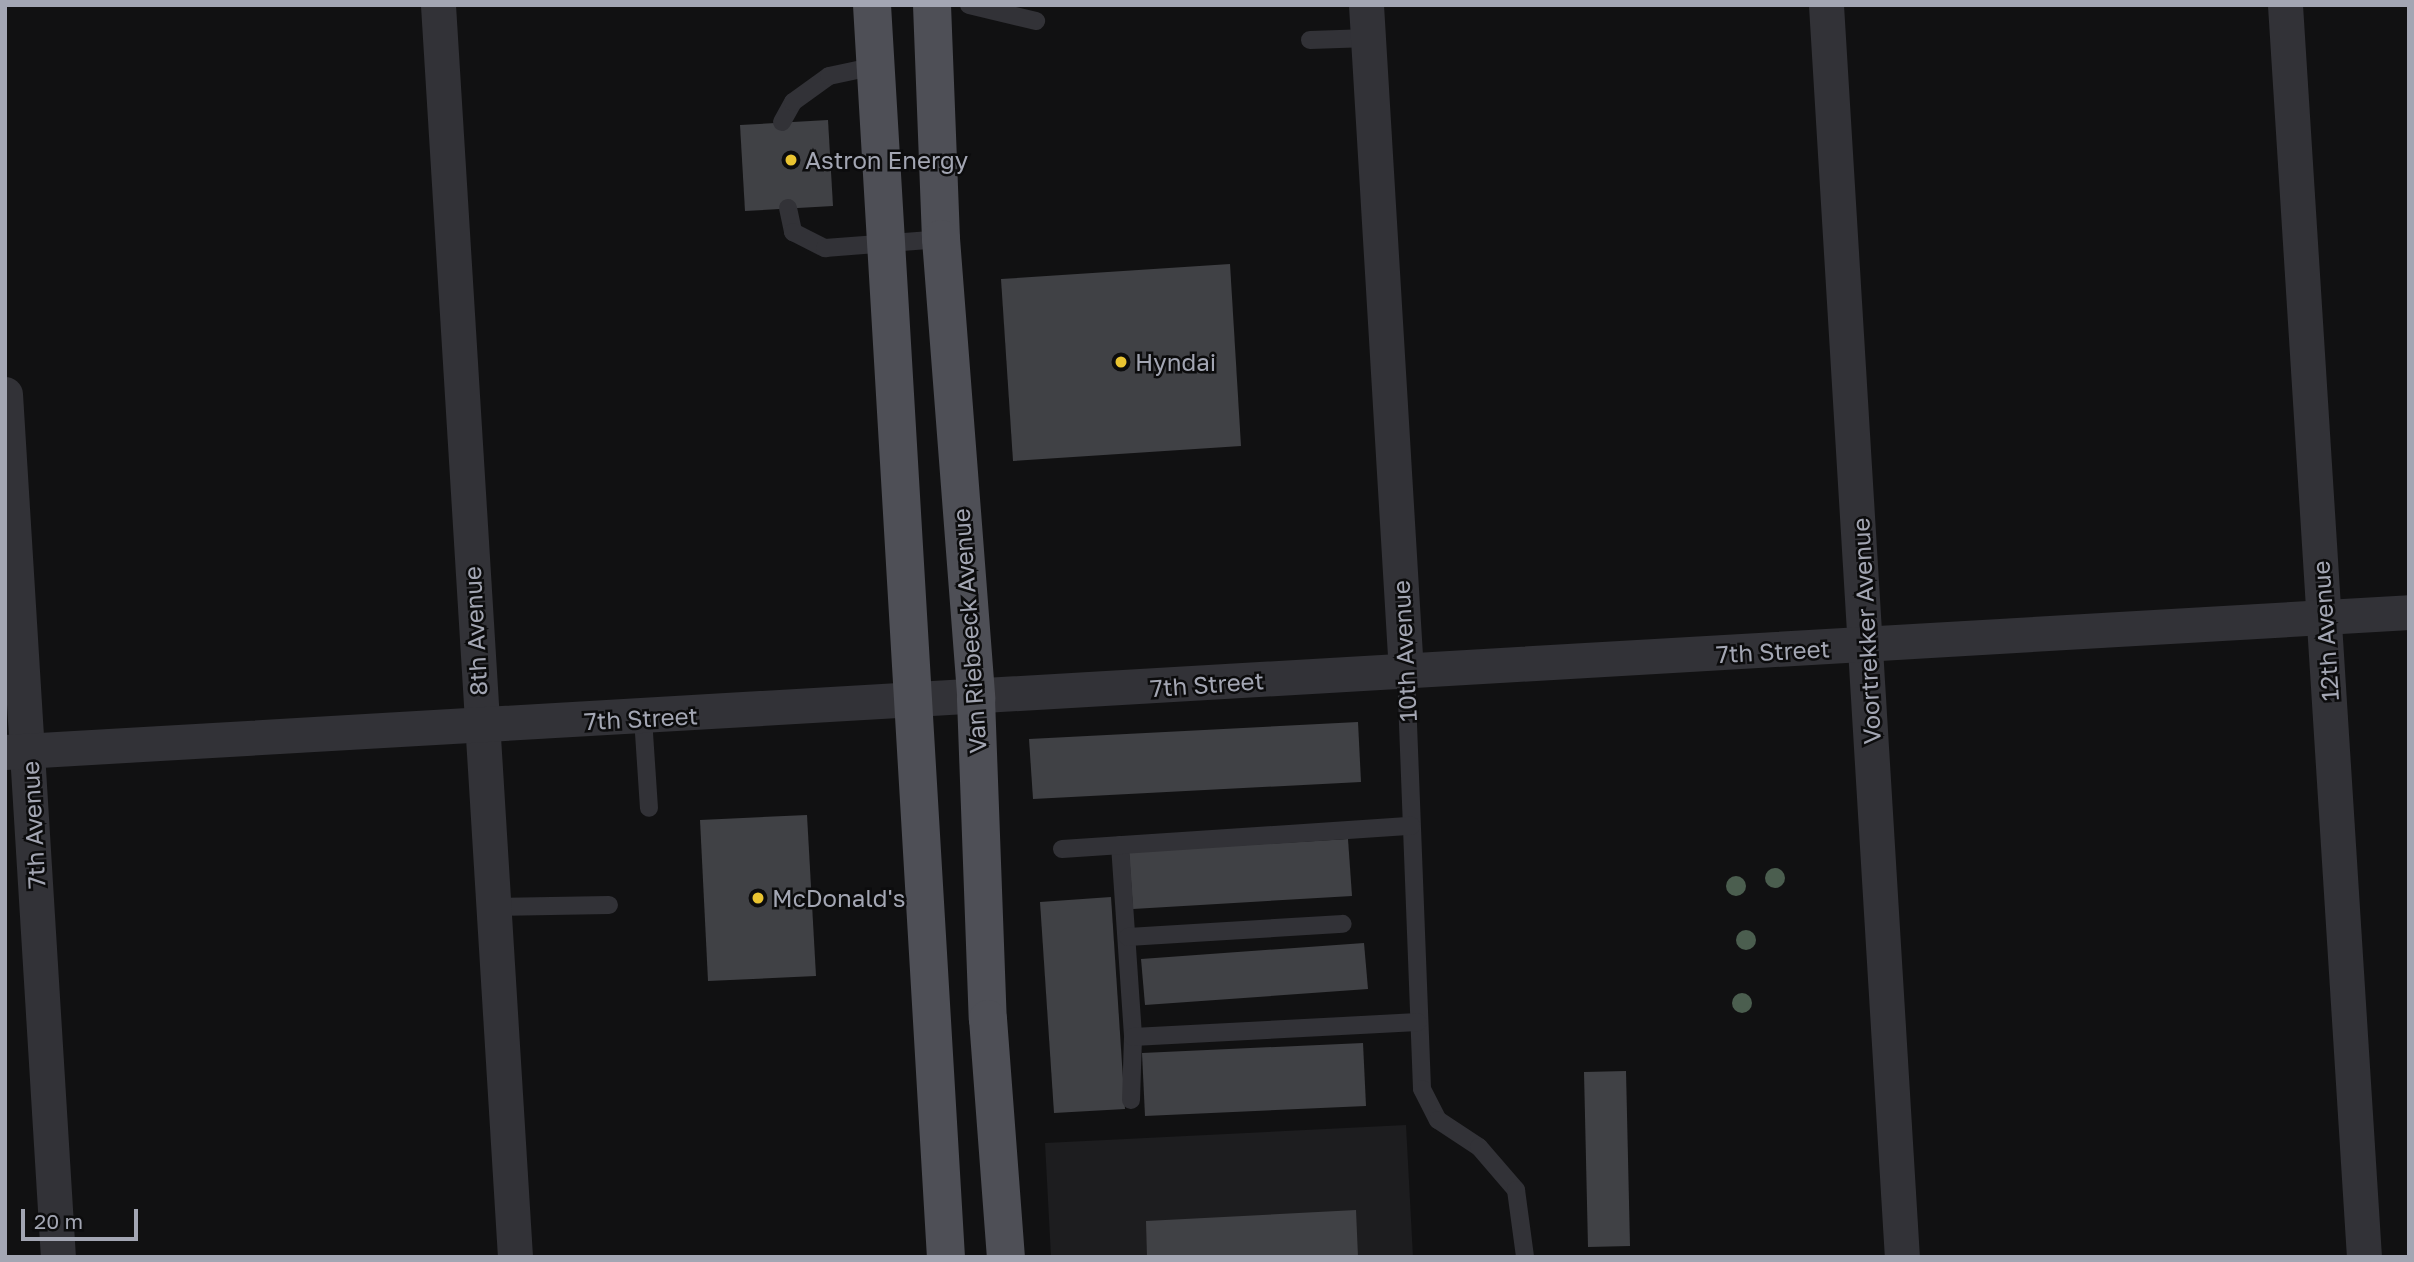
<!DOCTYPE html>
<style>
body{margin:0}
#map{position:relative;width:2414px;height:1262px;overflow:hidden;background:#111112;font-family:"Golos Text",sans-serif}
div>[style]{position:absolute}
.built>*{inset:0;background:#1d1d1f}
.building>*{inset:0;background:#404145}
.lane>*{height:18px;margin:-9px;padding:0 9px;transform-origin:9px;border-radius:9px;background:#323237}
.street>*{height:35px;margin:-17.5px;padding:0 17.5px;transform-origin:17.5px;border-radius:17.5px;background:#323237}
.primary>*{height:38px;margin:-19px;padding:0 19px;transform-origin:19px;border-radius:19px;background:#4e4f56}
.trees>*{width:20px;height:20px;margin:-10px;border-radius:50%;background:#4b5e4f}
.dots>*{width:19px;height:19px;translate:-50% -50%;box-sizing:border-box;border:4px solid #0c0c0d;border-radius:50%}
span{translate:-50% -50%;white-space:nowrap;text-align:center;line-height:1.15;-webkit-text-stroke:5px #0c0c0d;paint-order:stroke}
.poi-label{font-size:24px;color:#a3a6b3}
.left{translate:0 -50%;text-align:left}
.street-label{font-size:24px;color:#a3a6b3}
.frame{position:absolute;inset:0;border:7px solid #a3a6b3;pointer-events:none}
.scale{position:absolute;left:21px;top:1209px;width:117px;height:32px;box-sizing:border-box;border:4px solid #a3a6b3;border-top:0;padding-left:9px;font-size:21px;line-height:24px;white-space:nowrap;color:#a3a6b3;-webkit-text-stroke:5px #0c0c0d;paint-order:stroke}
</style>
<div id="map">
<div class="built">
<div style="clip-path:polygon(1406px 1125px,1413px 1257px,1051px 1257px,1045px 1143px)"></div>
</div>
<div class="building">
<div style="clip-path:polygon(828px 120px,833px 206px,745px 211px,740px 125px)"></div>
<div style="clip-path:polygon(1230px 264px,1241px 446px,1013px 461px,1001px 279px)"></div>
<div style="clip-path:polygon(1358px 722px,1361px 782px,1033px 799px,1029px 739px)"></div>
<div style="clip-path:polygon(807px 815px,816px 976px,708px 981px,700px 820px)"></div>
<div style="clip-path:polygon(1348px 839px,1352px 896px,1133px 909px,1129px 852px)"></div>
<div style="clip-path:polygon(1111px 897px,1125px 1109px,1054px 1113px,1040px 902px)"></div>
<div style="clip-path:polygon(1364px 943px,1368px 989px,1145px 1005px,1141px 959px)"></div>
<div style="clip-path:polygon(1363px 1043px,1366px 1106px,1145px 1116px,1142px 1053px)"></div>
<div style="clip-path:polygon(1626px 1071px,1630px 1246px,1588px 1247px,1584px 1072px)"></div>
<div style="clip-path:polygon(1356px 1210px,1358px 1257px,1147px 1257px,1146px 1221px)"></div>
</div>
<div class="lane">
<div style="left:969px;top:5px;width:69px;rotate:13.4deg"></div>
<div style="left:1310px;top:40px;width:59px;rotate:-1.9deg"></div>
<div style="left:782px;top:122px;width:23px;rotate:-61deg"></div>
<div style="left:793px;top:102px;width:44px;rotate:-35.8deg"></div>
<div style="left:829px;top:76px;width:48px;rotate:-12deg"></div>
<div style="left:788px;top:208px;width:25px;rotate:78deg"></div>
<div style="left:793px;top:232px;width:36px;rotate:27deg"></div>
<div style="left:825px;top:248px;width:116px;rotate:-4.4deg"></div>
<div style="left:1406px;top:672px;width:417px;rotate:87.8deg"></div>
<div style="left:1422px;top:1089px;width:35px;rotate:63deg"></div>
<div style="left:1438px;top:1120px;width:49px;rotate:33.4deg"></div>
<div style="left:1479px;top:1147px;width:57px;rotate:49.3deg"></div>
<div style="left:1516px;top:1190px;width:68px;rotate:82.3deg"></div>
<div style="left:643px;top:718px;width:90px;rotate:86.2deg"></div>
<div style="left:1120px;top:845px;width:192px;rotate:86.1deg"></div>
<div style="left:1133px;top:1037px;width:63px;rotate:91.8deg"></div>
<div style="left:1062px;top:849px;width:350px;rotate:-3.8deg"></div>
<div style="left:495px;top:907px;width:114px;rotate:-1deg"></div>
<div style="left:1128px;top:937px;width:215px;rotate:-3.5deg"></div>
<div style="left:1133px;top:1037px;width:285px;rotate:-3deg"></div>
</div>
<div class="street">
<div style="left:438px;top:5px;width:1254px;rotate:86.48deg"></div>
<div style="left:1366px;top:5px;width:668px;rotate:86.57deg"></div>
<div style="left:1826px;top:5px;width:1254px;rotate:86.53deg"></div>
<div style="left:2285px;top:5px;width:1254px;rotate:86.39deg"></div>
<div style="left:5px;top:394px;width:865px;rotate:86.49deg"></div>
<div style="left:5px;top:752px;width:2408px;rotate:-3.33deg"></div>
</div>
<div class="primary">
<div style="left:872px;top:5px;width:1254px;rotate:86.62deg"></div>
<div style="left:932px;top:5px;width:234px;rotate:87.8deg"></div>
<div style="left:941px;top:239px;width:461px;rotate:85.6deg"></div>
<div style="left:976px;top:699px;width:320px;rotate:87.9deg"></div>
<div style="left:988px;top:1019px;width:239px;rotate:85.7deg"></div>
</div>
<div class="trees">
<div style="left:1775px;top:878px"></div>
<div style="left:1736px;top:886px"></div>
<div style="left:1746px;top:940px"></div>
<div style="left:1742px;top:1003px"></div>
</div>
<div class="dots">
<div style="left:791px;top:160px;background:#eac431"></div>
<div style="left:1121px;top:362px;background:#eac431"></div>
<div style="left:758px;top:898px;background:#eac431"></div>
</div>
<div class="poi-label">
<span class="left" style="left:805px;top:160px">Astron Energy</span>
<span class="left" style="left:1135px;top:362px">Hyndai</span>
<span class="left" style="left:772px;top:898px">McDonald's</span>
</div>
<div class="street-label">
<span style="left:475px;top:631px;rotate:-93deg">8th Avenue</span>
<span style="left:969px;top:631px;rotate:-94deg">Van Riebeeck Avenue</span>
<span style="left:1866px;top:631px;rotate:-93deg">Voortrekker Avenue</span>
<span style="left:2325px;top:631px;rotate:-94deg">12th Avenue</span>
<span style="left:1404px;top:651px;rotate:-93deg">10th Avenue</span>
<span style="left:1773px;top:651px;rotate:-3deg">7th Street</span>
<span style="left:1207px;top:684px;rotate:-4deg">7th Street</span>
<span style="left:641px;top:718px;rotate:-3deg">7th Street</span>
<span style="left:33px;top:825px;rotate:-93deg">7th Avenue</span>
</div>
<div class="frame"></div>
<div class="scale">20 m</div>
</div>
